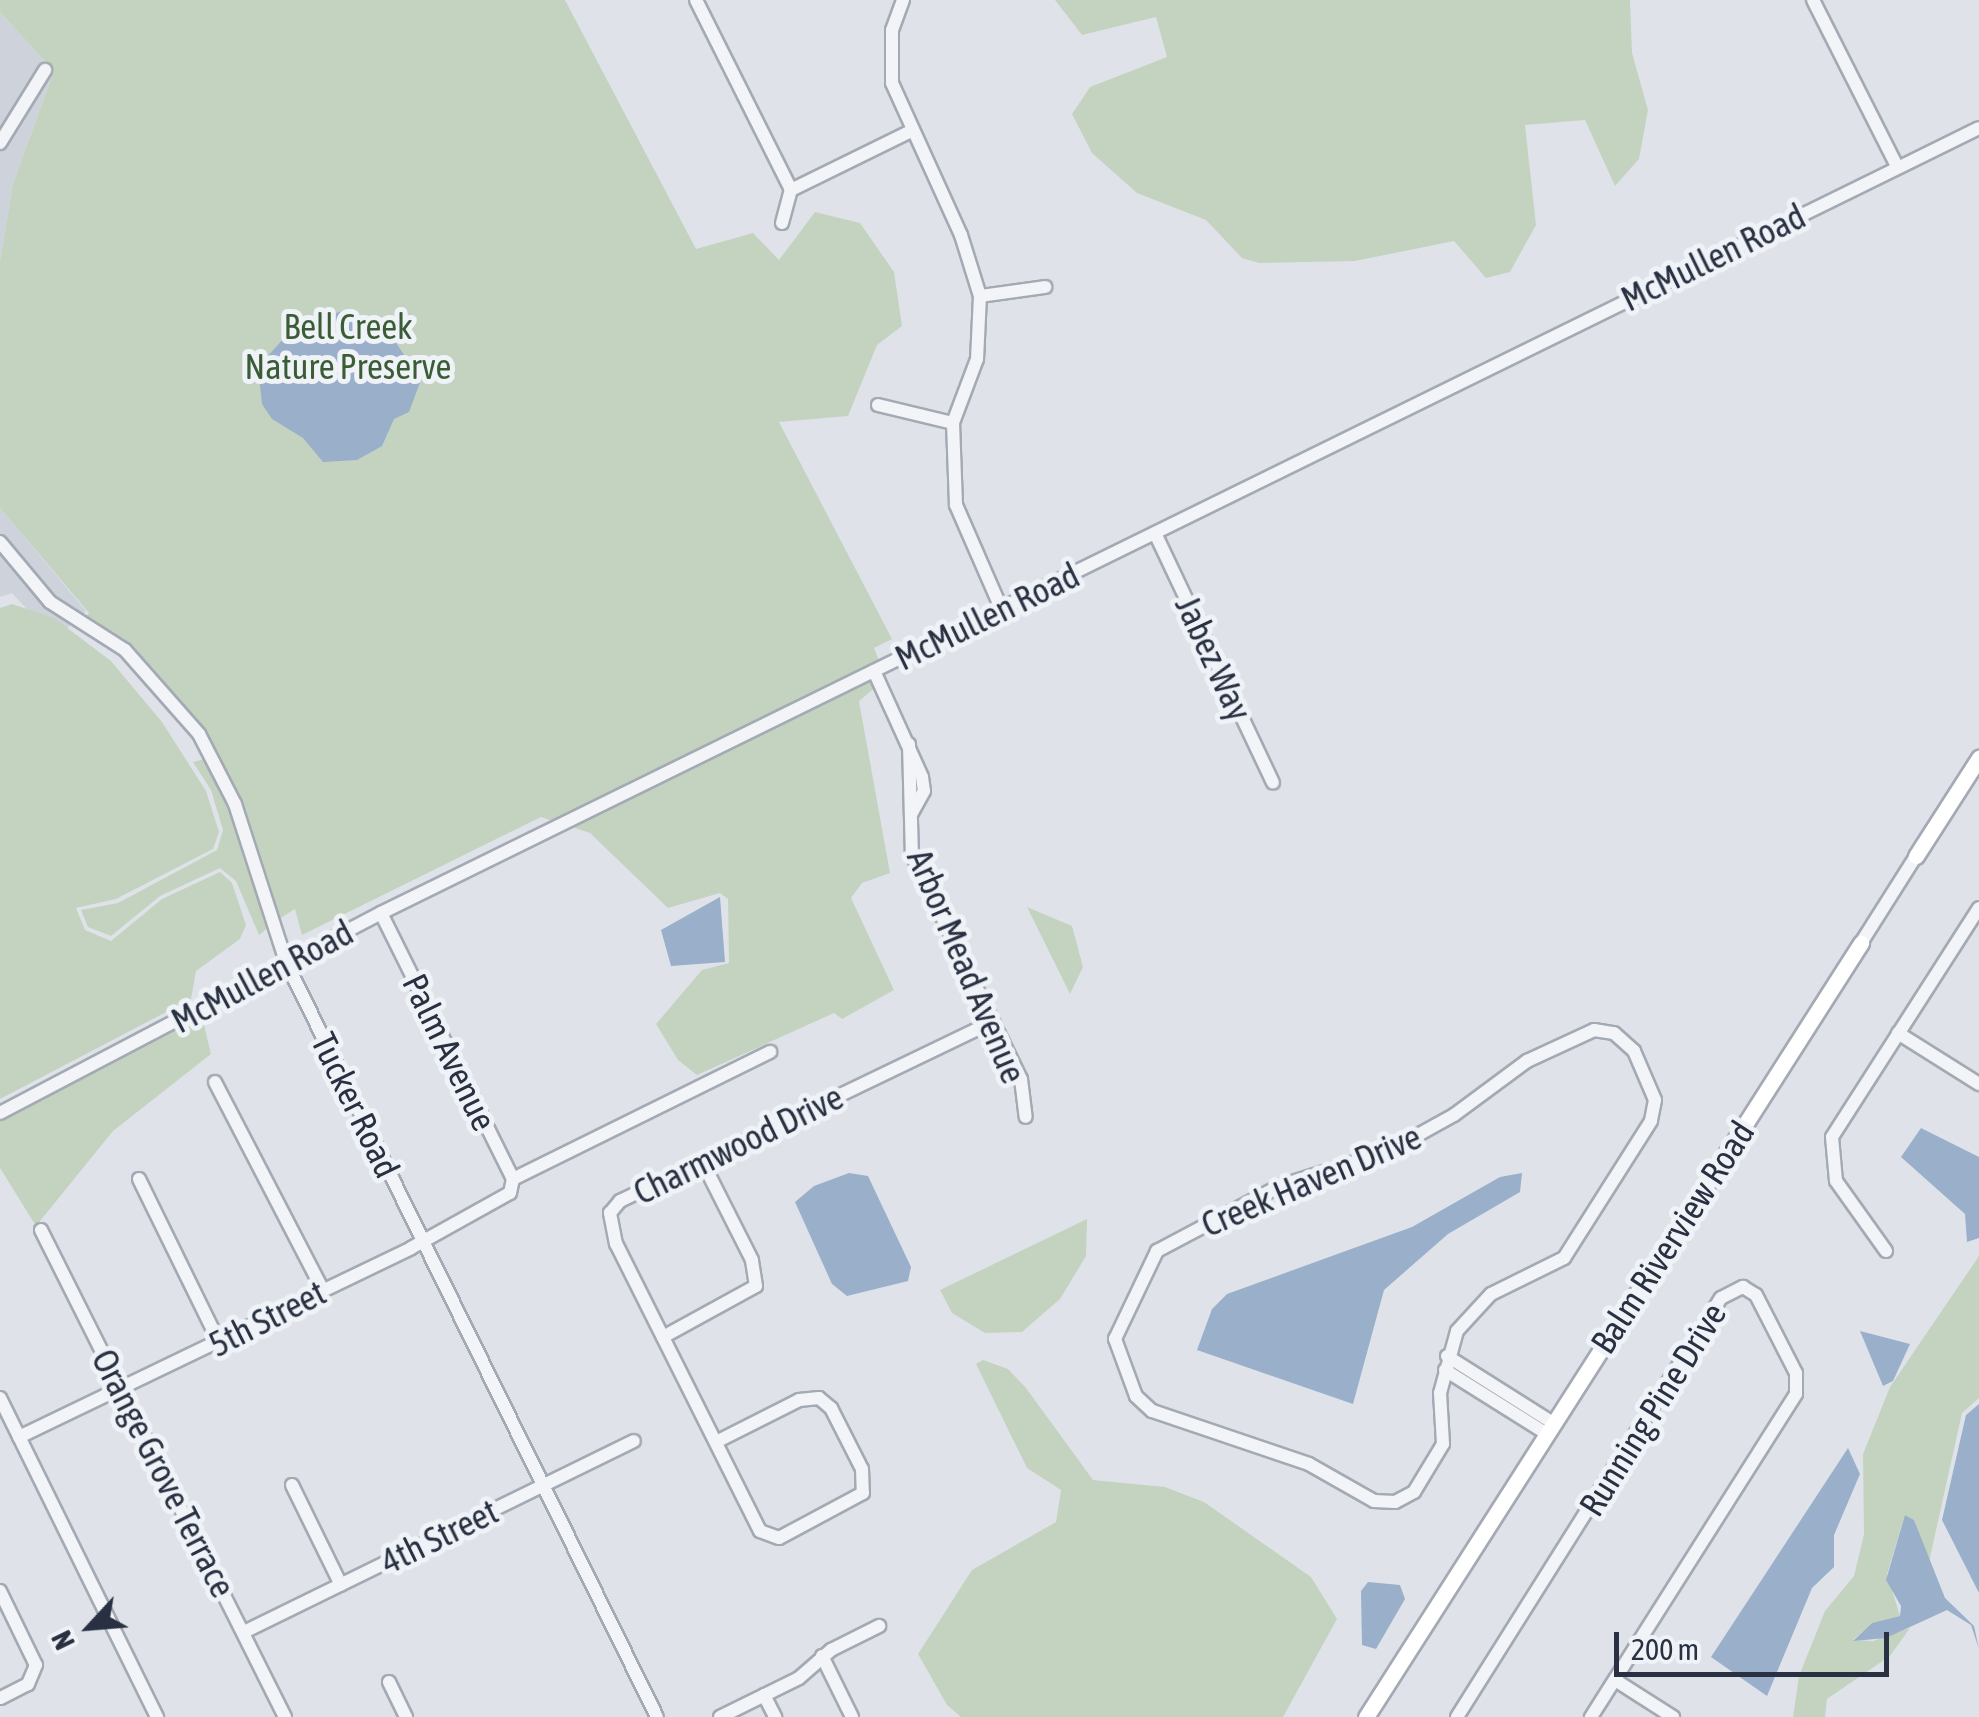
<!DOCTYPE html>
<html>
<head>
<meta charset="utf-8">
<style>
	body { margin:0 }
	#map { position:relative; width:1979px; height:1717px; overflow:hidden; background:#dfe3e9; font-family:"Asap Condensed",sans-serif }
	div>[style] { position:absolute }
	.built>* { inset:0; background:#cdd2db }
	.green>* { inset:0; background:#c4d3c0 }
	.water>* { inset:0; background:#99afca }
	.roads { filter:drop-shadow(2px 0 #a4aab3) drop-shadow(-2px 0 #a4aab3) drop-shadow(0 2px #a4aab3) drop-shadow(0 -2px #a4aab3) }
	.minor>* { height:12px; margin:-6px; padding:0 6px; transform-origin:6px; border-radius:6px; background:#f2f4f7 }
	.major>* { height:15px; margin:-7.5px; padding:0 7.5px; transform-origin:7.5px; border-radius:7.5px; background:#fff }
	span { translate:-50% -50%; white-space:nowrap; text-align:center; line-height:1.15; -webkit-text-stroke:10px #eff2f7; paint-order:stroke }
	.street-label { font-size:35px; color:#283041 }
	.park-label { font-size:35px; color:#3a5d35 }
	.north { position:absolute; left:40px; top:1577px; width:100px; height:100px; -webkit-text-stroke:8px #eff2f7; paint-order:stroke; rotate:244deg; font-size:28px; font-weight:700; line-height:40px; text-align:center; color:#283041 }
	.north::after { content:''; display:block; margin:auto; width:35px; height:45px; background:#283041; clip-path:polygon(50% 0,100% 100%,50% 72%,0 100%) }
	.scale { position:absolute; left:1614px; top:1632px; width:275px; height:45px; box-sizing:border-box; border:5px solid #283041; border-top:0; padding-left:12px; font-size:30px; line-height:35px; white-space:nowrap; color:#283041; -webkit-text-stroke:8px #eff2f7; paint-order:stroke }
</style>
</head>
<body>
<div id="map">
	<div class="built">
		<div style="clip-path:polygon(0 12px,54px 71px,13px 184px,0 262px)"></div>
		<div style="clip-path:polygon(0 508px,86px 611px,55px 640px,12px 593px,0 597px)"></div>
	</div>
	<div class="green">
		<div style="clip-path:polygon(0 0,565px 0,696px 249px,753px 233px,779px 260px,815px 212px,860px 223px,894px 272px,902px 326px,877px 345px,848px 416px,779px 422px,892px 639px,874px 648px,880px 663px,556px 822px,541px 817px,302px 935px,295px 909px,279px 919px,240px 802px,203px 731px,130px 647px,83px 620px,89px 613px,0 508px,0 262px,13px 184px,54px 71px,0 12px)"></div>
		<div style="clip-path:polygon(1055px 0,1630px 0,1632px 53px,1648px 110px,1639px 159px,1615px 186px,1585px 120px,1525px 125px,1536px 225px,1510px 272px,1486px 278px,1454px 241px,1355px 261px,1259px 263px,1242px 258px,1206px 220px,1137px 193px,1092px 153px,1072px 114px,1090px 87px,1167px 57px,1156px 17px,1082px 35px)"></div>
		<div style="clip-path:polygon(12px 604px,54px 618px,111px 661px,162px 722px,206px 791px,219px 832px,213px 849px,116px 899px,76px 908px,85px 930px,111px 941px,162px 899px,220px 872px,232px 883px,246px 925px,240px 939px,196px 971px,191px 999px,0 1099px,0 608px)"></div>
		<div style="clip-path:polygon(871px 678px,876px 687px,859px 701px,890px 873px,862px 883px,851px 898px,894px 990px,842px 1019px,834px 1013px,697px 1075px,678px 1060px,656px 1024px,702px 970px,729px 963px,728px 899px,720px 893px,668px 908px,590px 833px,569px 826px)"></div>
		<div style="clip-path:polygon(205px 759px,230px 806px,270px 926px,259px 935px,236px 881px,220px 868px,160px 896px,111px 936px,88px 927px,81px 910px,118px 903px,217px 850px,223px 830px,211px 790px,193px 762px)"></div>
		<div style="clip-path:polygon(1027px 907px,1072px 926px,1083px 967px,1070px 994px)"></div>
		<div style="clip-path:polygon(201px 1012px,211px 1054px,113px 1131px,36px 1226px,0 1168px,0 1119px)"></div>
		<div style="clip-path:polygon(1087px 1219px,1086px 1256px,1060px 1299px,1022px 1332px,985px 1333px,952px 1313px,940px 1290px)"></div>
		<div style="clip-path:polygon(1979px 1256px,1979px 1398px,1962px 1413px,1929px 1562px,1914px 1520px,1905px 1515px,1887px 1574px,1900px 1616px,1872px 1623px,1853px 1640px,1873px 1641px,1910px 1628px,1890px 1656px,1827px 1699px,1825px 1717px,1793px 1717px,1799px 1676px,1825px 1611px,1854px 1576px,1864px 1534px,1863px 1454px,1890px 1387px)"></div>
		<div style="clip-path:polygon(983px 1360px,1008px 1369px,1026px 1388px,1093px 1480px,1165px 1487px,1204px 1502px,1311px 1577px,1337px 1619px,1283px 1717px,961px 1717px,947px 1705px,918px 1654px,972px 1570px,1056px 1522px,1061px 1490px,1027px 1468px,976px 1364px)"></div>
	</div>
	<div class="water">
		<div style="clip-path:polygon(342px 311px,384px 325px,421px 380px,409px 412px,394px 419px,382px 446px,357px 460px,323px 462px,303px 438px,272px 419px,262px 404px,258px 367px,293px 328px)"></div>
		<div style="clip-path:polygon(720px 897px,725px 962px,671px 966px,661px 930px)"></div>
		<div style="clip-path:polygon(1921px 1128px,1979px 1157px,1979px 1238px,1967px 1242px,1965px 1214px,1901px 1157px)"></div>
		<div style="clip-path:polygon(849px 1173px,868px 1176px,911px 1267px,908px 1281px,847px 1296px,832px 1284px,795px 1202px,814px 1186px)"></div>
		<div style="clip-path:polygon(1522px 1173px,1520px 1192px,1448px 1234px,1384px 1290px,1353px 1404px,1197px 1350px,1212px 1309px,1227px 1294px,1412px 1227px,1500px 1177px)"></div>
		<div style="clip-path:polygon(1860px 1331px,1910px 1344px,1893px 1381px,1883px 1386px)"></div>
		<div style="clip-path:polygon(1979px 1404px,1979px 1593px,1942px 1520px,1966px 1415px)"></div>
		<div style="clip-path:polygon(1848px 1448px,1860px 1474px,1834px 1535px,1834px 1567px,1812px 1588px,1767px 1696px,1711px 1657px)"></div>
		<div style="clip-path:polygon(1905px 1515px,1914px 1520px,1945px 1598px,1974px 1626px,1979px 1649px,1971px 1625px,1947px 1610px,1886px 1638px,1853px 1641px,1872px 1623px,1900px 1616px,1901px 1606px,1886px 1580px)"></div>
		<div style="clip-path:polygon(1368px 1582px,1400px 1585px,1405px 1599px,1376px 1649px,1362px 1645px,1361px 1591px)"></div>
	</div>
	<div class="roads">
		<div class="minor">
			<div style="left:696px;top:0;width:212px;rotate:63.4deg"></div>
			<div style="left:903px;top:0;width:32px;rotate:110deg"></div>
			<div style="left:892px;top:30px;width:53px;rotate:90deg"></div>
			<div style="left:892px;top:83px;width:167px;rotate:65.6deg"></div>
			<div style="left:961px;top:235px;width:64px;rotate:72.7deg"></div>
			<div style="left:980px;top:296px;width:63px;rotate:92.7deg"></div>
			<div style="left:977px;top:359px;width:68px;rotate:110.6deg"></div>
			<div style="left:953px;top:423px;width:82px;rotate:87.9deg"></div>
			<div style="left:956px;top:505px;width:112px;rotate:66.4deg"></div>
			<div style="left:1813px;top:0;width:186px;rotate:63.2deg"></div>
			<div style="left:0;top:143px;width:86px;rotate:-58.3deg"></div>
			<div style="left:782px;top:223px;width:34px;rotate:-75deg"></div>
			<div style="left:791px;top:190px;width:131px;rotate:-26.2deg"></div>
			<div style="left:980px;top:296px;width:66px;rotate:-7.9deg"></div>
			<div style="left:878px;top:405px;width:77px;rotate:13.5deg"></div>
			<div style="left:1155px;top:533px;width:276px;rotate:64.7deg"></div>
			<div style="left:0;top:542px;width:78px;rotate:50.2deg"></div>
			<div style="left:50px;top:602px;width:89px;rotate:32.6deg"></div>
			<div style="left:125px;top:650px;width:112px;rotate:48.6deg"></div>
			<div style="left:199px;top:734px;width:79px;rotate:62.8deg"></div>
			<div style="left:235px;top:804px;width:166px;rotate:72.1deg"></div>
			<div style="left:286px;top:962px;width:841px;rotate:63.83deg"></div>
			<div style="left:874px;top:671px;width:116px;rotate:65.6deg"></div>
			<div style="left:922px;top:777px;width:14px;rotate:82deg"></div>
			<div style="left:924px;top:791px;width:26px;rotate:119deg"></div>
			<div style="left:909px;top:744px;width:111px;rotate:88.5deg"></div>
			<div style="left:912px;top:855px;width:249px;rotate:64.1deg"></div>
			<div style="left:1021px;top:1079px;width:38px;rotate:83deg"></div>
			<div style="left:1861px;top:943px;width:103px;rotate:-57.7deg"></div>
			<div style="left:1594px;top:1030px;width:20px;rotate:9deg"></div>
			<div style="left:1614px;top:1033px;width:27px;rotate:42deg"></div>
			<div style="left:1634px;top:1051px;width:53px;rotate:66.8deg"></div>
			<div style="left:1655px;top:1100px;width:21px;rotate:101deg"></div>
			<div style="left:1651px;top:1121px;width:162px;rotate:122.4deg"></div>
			<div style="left:1564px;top:1258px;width:81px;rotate:153.7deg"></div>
			<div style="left:1491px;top:1294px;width:50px;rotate:132.6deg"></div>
			<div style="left:1457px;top:1331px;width:64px;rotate:105.3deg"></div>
			<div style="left:1440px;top:1393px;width:51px;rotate:86.6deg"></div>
			<div style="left:1443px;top:1444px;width:56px;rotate:121.1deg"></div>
			<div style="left:1414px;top:1492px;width:21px;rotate:152deg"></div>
			<div style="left:1395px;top:1502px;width:21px;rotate:-177deg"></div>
			<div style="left:1374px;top:1501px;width:75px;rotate:-150.4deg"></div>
			<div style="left:1309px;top:1464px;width:166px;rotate:-161.3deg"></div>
			<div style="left:1152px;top:1411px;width:22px;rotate:-137deg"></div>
			<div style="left:1136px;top:1396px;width:61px;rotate:-110.2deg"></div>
			<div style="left:1115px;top:1339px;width:98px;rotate:-64.5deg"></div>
			<div style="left:1157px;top:1251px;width:139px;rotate:-27.9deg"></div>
			<div style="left:1280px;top:1186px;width:114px;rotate:-17.8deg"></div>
			<div style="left:1389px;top:1151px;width:74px;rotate:-29deg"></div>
			<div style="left:1454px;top:1115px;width:91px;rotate:-36.5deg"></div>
			<div style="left:1527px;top:1061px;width:74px;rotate:-24.8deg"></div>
			<div style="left:1898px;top:1033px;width:96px;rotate:32.2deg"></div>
			<div style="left:215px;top:1082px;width:232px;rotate:62.6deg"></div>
			<div style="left:0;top:1113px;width:430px;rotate:-27.7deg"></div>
			<div style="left:381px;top:913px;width:1780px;rotate:-26.16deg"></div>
			<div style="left:139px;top:1179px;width:182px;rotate:63.9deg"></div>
			<div style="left:513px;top:1179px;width:287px;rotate:-26.3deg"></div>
			<div style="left:41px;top:1230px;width:545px;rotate:63.39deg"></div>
			<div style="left:1886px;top:1251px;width:86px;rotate:-125.5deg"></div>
			<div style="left:1836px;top:1181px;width:44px;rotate:-95.2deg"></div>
			<div style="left:1832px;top:1137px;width:272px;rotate:-57.3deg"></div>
			<div style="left:663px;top:1337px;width:106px;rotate:-28.7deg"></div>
			<div style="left:756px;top:1286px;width:26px;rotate:-99deg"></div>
			<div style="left:752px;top:1260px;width:111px;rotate:-116.8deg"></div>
			<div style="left:1447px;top:1356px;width:125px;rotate:32.3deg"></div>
			<div style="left:1445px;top:1370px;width:120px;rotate:32.1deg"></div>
			<div style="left:0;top:1398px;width:356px;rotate:63.8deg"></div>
			<div style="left:19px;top:1437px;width:435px;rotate:-25.7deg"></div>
			<div style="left:411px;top:1248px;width:113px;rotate:-29.1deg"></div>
			<div style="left:510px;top:1193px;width:14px;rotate:-78deg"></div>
			<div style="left:513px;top:1179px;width:297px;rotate:-116.4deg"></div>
			<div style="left:716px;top:1442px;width:93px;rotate:-26.8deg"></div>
			<div style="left:799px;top:1400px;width:20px;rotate:-6deg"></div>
			<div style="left:819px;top:1398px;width:16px;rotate:40deg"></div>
			<div style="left:831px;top:1408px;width:68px;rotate:63.1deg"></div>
			<div style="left:862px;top:1469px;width:24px;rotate:88deg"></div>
			<div style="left:863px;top:1493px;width:95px;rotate:151.8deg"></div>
			<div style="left:779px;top:1538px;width:20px;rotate:-160deg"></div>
			<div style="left:760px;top:1531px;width:321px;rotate:-116.6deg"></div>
			<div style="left:616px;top:1244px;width:32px;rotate:-101deg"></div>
			<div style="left:610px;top:1213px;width:16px;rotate:-50deg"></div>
			<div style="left:620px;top:1201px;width:413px;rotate:-25.7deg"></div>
			<div style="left:292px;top:1485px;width:111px;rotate:63.9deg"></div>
			<div style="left:0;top:1591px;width:82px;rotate:64.1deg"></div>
			<div style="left:36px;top:1665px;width:21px;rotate:113deg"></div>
			<div style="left:28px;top:1684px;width:31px;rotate:153deg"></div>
			<div style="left:244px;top:1632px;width:434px;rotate:-26.1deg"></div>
			<div style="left:822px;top:1656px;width:68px;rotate:63.8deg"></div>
			<div style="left:1615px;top:1680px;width:69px;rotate:32.5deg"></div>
			<div style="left:389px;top:1682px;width:39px;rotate:64deg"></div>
			<div style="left:764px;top:1695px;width:25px;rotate:63deg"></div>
			<div style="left:720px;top:1717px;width:88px;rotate:-26.3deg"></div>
			<div style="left:799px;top:1678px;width:43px;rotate:-41.2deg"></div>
			<div style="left:831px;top:1650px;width:54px;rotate:-26.6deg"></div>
			<div style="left:1457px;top:1717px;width:495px;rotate:-57.8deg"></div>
			<div style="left:1721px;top:1298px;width:25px;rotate:-27deg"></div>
			<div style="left:1743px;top:1287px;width:15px;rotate:32deg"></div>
			<div style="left:1756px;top:1295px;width:88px;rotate:62.9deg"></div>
			<div style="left:1796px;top:1373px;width:21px;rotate:90deg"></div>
			<div style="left:1796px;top:1394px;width:383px;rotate:122.4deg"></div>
		</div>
		<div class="major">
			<div style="left:1916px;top:856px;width:117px;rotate:-57.3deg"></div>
			<div style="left:1366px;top:1717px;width:919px;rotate:-57.4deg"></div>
		</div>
	</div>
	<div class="street-label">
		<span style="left:1713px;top:257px;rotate:-26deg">McMullen Road</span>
		<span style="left:987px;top:616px;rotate:-26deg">McMullen Road</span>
		<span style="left:1214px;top:658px;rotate:65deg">Jabez Way</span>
		<span style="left:967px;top:966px;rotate:67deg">Arbor Mead Avenue</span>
		<span style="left:262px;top:976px;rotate:-28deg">McMullen Road</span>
		<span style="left:450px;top:1052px;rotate:64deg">Palm Avenue</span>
		<span style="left:356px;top:1105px;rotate:64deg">Tucker Road</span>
		<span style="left:738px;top:1144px;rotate:-26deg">Charmwood Drive</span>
		<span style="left:1311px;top:1180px;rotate:-23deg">Creek Haven Drive</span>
		<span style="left:1672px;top:1237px;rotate:-57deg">Balm Riverview Road</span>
		<span style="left:267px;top:1318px;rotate:-27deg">5th Street</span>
		<span style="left:1652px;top:1409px;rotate:-58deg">Running Pine Drive</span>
		<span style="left:164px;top:1473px;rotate:63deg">Orange Grove Terrace</span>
		<span style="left:439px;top:1536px;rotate:-26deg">4th Street</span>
	</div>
	<div class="park-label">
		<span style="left:348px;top:346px">Bell Creek<br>Nature Preserve</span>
	</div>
	<div class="north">N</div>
	<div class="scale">200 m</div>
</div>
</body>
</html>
